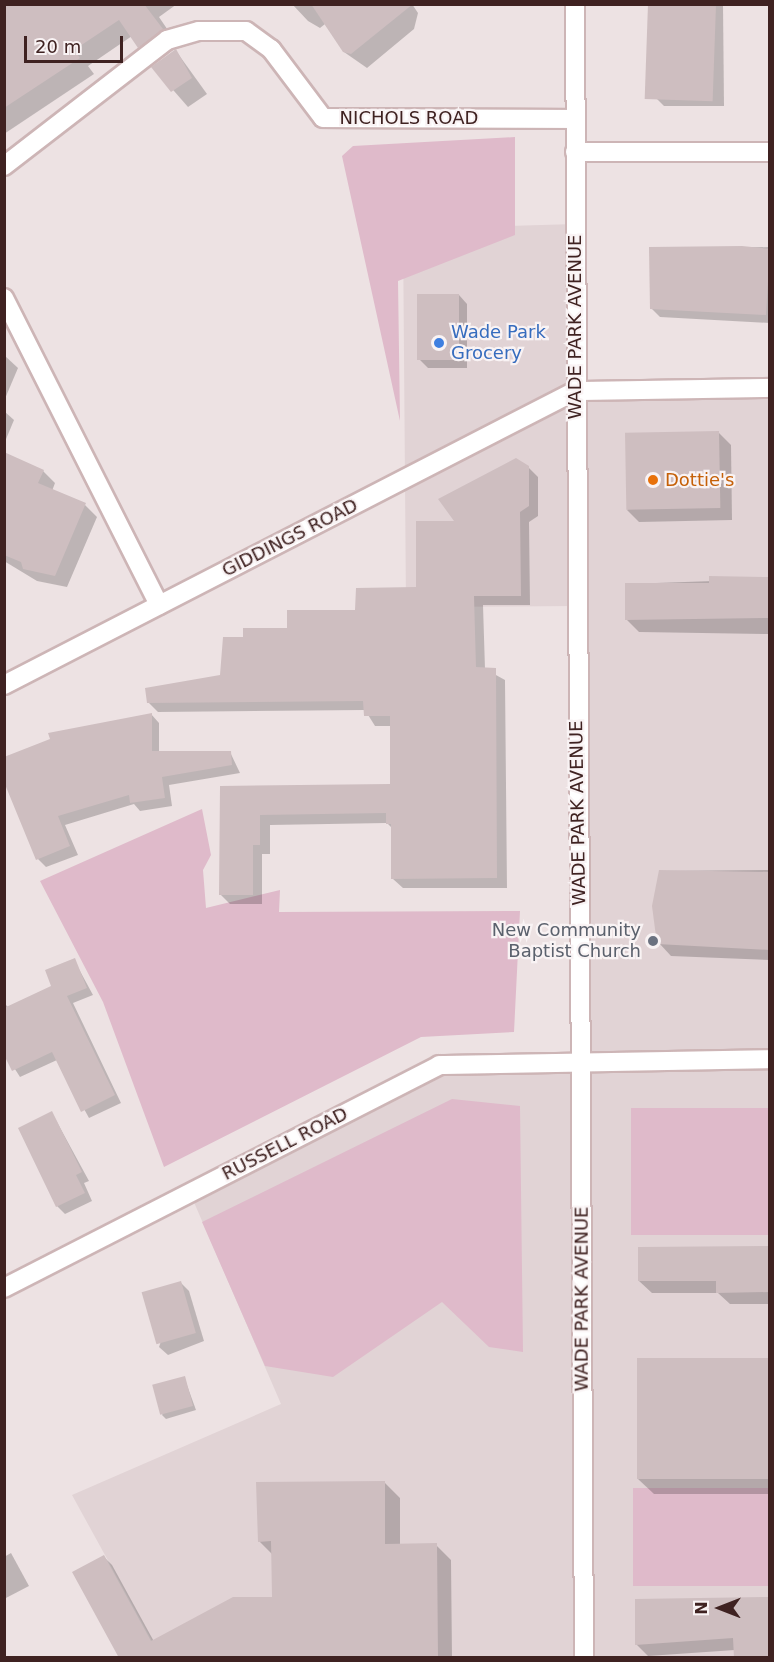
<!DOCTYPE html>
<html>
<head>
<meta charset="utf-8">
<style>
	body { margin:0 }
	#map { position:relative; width:774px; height:1662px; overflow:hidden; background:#ede2e3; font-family:"DejaVu Sans",sans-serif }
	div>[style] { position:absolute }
	.built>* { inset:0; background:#e1d3d5 }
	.green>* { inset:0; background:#dfbaca; transform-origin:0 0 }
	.shadow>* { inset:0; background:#0003 }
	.building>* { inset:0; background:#cebec0; transform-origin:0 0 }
	.roads { filter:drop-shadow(2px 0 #cdb5b6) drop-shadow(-2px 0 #cdb5b6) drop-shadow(0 2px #cdb5b6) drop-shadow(0 -2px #cdb5b6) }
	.street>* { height:18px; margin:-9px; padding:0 9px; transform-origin:9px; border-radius:9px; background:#fff }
	.secondary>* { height:18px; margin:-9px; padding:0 9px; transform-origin:9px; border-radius:9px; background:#fff }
	.dots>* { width:16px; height:16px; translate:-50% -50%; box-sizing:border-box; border:3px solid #f9f3f4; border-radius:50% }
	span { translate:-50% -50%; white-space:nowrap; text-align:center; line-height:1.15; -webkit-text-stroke:4.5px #f9f3f4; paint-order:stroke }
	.street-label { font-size:18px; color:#3f2221 }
	.shop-label { font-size:18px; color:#366cbe }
	.left { translate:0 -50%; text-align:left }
	.food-label { font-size:18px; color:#c56008 }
	.worship-label { font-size:18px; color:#5b616d }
	.right { translate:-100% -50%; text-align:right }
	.frame { position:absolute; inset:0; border:6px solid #3f2221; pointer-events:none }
	.north { position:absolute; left:690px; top:1578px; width:60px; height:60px; -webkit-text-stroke:4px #f9f3f4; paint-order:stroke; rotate:270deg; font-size:16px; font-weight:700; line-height:24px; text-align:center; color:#3f2221 }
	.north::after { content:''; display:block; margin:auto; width:21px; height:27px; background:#3f2221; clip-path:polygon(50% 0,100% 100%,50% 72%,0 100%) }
	.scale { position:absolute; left:24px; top:36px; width:99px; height:27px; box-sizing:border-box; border:3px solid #3f2221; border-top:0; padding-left:8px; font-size:18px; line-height:21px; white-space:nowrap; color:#3f2221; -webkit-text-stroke:4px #f9f3f4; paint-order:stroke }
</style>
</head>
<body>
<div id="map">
	<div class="built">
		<div style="clip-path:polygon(575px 224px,575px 391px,769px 388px,769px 1657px,161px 1657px,72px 1495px,281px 1404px,190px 1193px,439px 1065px,580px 1062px,576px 606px,406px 607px,403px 229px)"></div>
	</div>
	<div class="green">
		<div style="clip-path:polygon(515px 137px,515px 235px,398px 281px,400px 421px,342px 156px,353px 146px)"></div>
		<div style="clip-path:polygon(202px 809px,211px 855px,203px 870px,206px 908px,280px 890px,279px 912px,520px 911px,514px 1032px,421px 1037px,164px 1167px,103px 1002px,40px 881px)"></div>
		<div style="clip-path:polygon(452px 1099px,520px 1106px,523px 1352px,489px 1347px,442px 1302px,333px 1377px,265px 1366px,202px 1222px)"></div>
		<div style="left:769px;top:1108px;width:127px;height:138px;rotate:90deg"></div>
		<div style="left:769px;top:1488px;width:98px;height:136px;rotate:90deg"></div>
	</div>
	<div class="shadow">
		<div style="clip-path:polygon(4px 4px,177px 4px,159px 17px,178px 45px,154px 62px,132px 36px,88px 66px,94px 74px,4px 134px)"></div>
		<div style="clip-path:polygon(292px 4px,412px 4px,418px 13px,414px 29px,367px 68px,344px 52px,325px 24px,320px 28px,308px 21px)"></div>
		<div style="clip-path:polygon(651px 4px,723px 4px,724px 106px,664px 106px,656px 98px)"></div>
		<div style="clip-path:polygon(176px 51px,207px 94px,188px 107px,153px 67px)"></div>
		<div style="clip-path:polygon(770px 247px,770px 323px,660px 317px,652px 309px,651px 249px)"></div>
		<div style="clip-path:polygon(459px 295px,467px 304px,467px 368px,428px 368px,419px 359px)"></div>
		<div style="clip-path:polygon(4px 355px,18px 368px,4px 401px)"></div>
		<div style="clip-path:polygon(4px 411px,14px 420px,4px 444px)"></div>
		<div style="clip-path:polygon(718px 432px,731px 445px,732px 520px,639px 522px,627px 510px)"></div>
		<div style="clip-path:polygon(4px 465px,43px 471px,55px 483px,52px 491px,85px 505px,97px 517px,67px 587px,37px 581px,4px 561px)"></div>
		<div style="clip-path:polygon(528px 467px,538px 477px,538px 516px,529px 522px,530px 605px,483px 605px,485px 669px,505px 680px,507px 888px,403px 888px,393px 879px,393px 829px,387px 823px,270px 825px,270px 854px,262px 854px,262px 904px,230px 904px,220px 894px,221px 787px,391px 786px,391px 726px,375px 726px,365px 710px,158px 712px,148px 702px,222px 676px,244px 639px,356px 611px,418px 589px,457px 523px)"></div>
		<div style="clip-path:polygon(770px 579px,770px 634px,639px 632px,627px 620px,627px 584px)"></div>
		<div style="clip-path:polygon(151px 714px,159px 723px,159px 752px,230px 752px,240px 773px,169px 785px,172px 806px,140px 811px,134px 804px,65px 825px,78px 855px,46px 867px,38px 859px,4px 770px)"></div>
		<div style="clip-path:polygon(770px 870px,770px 960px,671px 956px,659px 943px,661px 871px)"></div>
		<div style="clip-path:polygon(74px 960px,93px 995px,73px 1003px,121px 1103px,89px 1118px,57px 1060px,20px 1077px,4px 1052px,4px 1003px,9px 1008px,53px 987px)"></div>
		<div style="clip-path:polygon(52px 1113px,89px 1181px,84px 1183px,92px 1201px,65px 1214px,57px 1206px)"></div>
		<div style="clip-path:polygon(770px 1248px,770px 1304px,730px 1304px,718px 1293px,652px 1293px,639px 1281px)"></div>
		<div style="clip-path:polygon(181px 1283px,189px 1291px,204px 1341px,168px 1355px,159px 1347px)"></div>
		<div style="clip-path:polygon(770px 1360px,770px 1494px,654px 1494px,638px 1479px)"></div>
		<div style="clip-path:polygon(184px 1377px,196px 1410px,166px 1419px,162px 1415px)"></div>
		<div style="clip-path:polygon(385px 1483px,400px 1498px,400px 1545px,436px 1545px,451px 1560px,452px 1658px,176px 1658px,273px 1598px,273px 1555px,259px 1541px)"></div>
		<div style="clip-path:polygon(11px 1553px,29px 1586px,4px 1599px,4px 1557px)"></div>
		<div style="clip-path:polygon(104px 1557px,112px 1565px,163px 1658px,121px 1658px)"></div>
		<div style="clip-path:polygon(770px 1599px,735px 1650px,648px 1656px,636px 1644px)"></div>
	</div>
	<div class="building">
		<div style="clip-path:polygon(4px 4px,144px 4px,163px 29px,138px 48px,119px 20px,74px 50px,80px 58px,4px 108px)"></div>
		<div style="clip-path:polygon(311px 4px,413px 4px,351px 54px,343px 52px)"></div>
		<div style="left:648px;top:4px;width:68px;height:95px;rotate:2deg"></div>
		<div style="clip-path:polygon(176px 49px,192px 78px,171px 92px,151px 67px)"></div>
		<div style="clip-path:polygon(742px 246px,770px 249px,766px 315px,650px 309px,649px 247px)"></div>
		<div style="left:417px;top:294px;width:42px;height:66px"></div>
		<div style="left:719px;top:431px;width:77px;height:94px;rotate:89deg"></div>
		<div style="clip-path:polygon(4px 452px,44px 470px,38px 483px,86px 503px,55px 576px,23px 569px,21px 562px,4px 555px)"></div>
		<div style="clip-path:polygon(516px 458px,529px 466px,529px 506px,520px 512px,521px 596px,474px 596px,476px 667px,496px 668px,497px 878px,391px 879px,391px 824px,386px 824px,386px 813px,260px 815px,260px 845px,253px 845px,253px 895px,219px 895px,220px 786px,390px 784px,390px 716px,364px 716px,363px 701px,147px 703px,145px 688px,220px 675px,223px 637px,243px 637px,243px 628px,287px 628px,287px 610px,355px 610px,356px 588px,416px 587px,416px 521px,454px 521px,438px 499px)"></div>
		<div style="clip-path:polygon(709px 576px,768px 577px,768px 618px,625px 620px,625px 583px,709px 583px)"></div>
		<div style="clip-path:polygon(152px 713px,152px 751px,231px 751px,232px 765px,162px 777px,165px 798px,130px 803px,129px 795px,58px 816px,70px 846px,36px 860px,4px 782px,4px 757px,50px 739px,48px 733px)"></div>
		<div style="clip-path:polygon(659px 870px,770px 872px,770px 950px,657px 944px,652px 906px)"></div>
		<div style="clip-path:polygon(75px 958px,87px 988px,67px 996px,115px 1095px,81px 1112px,52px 1052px,12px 1071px,4px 1055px,4px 1008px,51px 986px,45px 970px)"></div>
		<div style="clip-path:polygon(52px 1111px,82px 1172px,76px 1175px,85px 1193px,56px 1207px,18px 1128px)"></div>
		<div style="clip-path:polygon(770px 1246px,770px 1292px,716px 1293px,716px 1281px,638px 1281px,638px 1247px)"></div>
		<div style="left:181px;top:1281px;width:54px;height:41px;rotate:74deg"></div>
		<div style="left:637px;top:1358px;width:133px;height:121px"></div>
		<div style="left:185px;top:1376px;width:31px;height:34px;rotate:75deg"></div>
		<div style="clip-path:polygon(385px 1481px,385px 1544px,437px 1543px,438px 1658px,119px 1658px,72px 1572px,104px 1555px,151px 1641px,233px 1597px,272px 1597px,271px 1541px,258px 1542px,256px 1482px)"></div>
		<div style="clip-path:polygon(770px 1597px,770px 1658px,734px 1658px,733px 1638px,635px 1645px,635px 1599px)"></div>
	</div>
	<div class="roads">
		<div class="street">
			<div style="left:575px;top:152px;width:195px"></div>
			<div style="left:4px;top:166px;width:206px;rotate:-37.7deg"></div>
			<div style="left:167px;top:40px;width:33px;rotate:-16deg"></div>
			<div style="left:199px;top:31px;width:47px"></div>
			<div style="left:246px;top:31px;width:31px;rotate:36deg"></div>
			<div style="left:271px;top:49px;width:86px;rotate:53deg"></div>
			<div style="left:323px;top:118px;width:252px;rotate:0.2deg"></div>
			<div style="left:4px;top:298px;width:344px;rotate:63.2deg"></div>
			<div style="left:4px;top:685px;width:642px;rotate:-27.24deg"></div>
			<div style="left:4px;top:1288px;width:489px;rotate:-27.1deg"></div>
			<div style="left:439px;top:1065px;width:331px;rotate:-1deg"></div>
		</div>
		<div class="secondary">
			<div style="left:575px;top:4px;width:1654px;rotate:89.69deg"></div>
			<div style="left:575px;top:391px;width:195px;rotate:-0.9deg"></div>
		</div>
	</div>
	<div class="dots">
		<div style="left:439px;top:343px;background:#3f7fe0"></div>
		<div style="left:653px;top:480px;background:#e8710a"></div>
		<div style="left:653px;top:941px;background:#6b7280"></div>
	</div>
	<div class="street-label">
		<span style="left:409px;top:118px">NICHOLS ROAD</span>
		<span style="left:575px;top:327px;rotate:-90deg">WADE PARK AVENUE</span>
		<span style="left:290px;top:538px;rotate:-27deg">GIDDINGS ROAD</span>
		<span style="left:578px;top:813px;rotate:-91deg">WADE PARK AVENUE</span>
		<span style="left:285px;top:1144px;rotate:-27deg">RUSSELL ROAD</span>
		<span style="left:582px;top:1299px;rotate:-90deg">WADE PARK AVENUE</span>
	</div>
	<div class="shop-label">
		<span class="left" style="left:451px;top:343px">Wade Park<br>Grocery</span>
	</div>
	<div class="food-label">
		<span class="left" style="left:665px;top:480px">Dottie's</span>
	</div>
	<div class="worship-label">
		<span class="right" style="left:641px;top:941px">New Community<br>Baptist Church</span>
	</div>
	<div class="frame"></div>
	<div class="north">N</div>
	<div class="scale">20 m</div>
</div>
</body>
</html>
